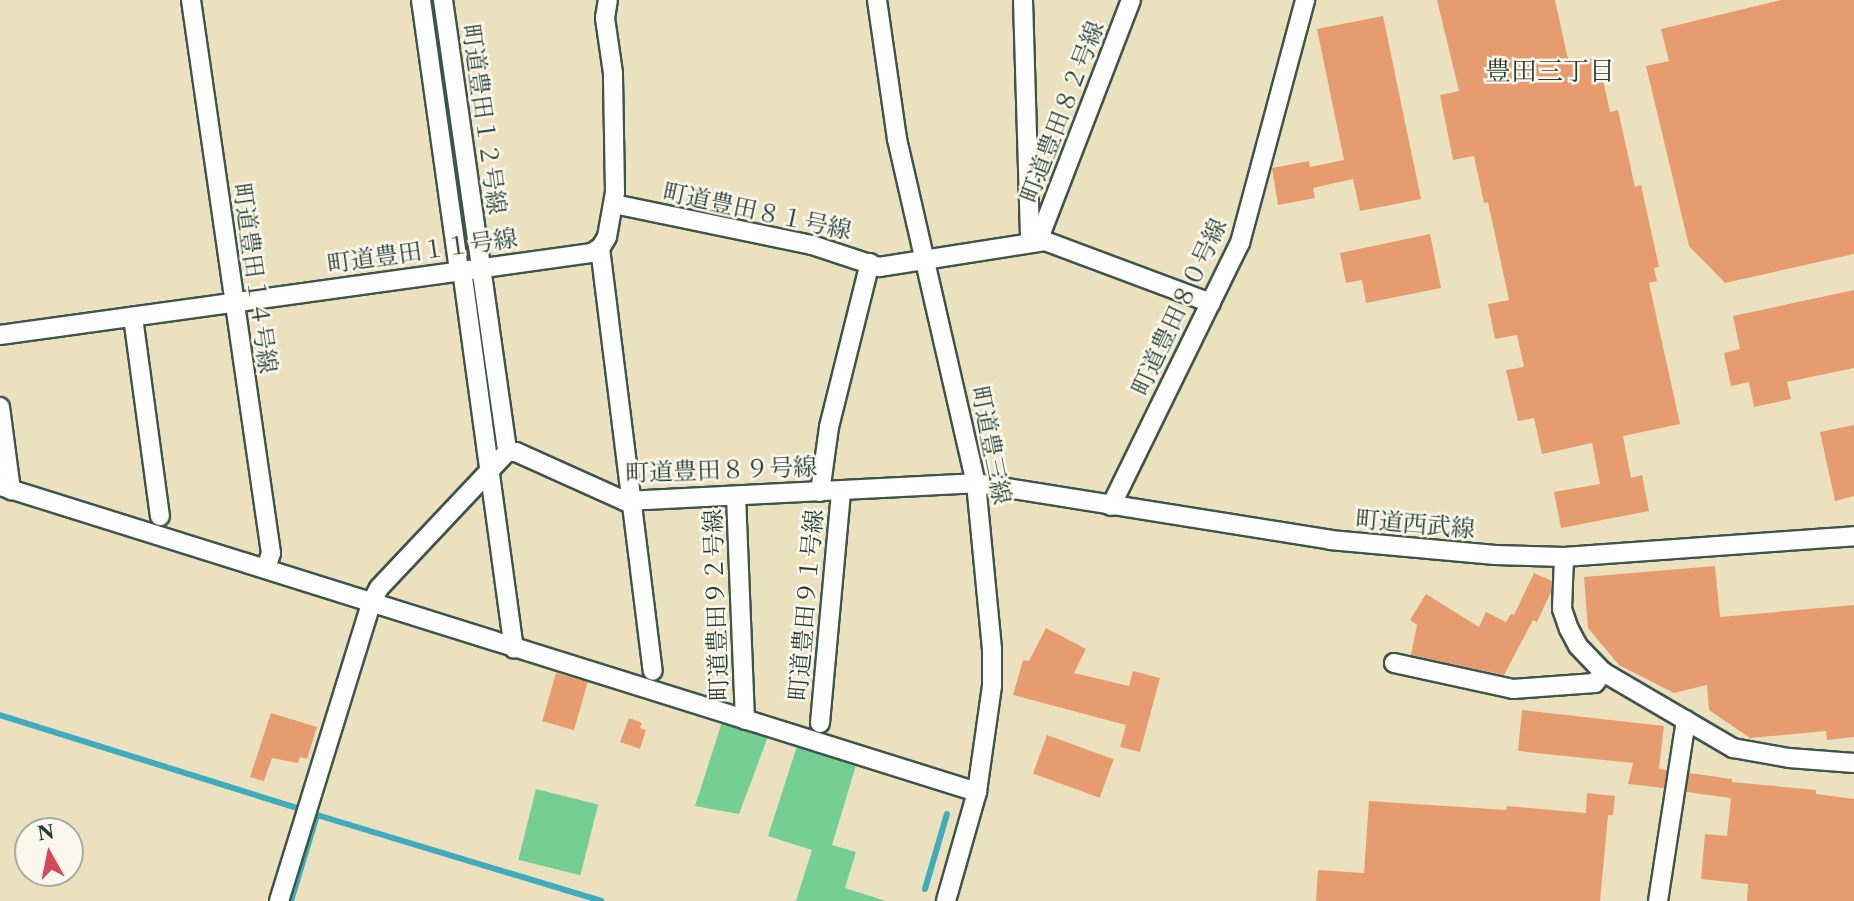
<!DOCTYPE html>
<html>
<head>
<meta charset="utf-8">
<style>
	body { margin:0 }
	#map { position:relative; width:1854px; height:901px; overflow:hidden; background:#ece1bf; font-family:"Libre Caslon Text","Noto Serif JP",serif }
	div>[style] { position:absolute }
	.green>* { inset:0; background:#75cf95; transform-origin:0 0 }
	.stream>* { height:6px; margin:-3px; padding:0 3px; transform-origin:3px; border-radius:3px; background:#3facbd }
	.building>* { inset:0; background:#e79c70; transform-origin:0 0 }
	.roads { filter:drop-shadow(2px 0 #3e5649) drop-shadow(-2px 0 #3e5649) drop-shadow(0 2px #3e5649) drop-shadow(0 -2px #3e5649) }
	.minor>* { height:18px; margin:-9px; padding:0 9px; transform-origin:9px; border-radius:9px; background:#fff }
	span { translate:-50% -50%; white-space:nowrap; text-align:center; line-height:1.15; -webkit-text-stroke:5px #fbf7ec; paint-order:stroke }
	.street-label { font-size:24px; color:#1f3d34 }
	.neighbourhood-label { font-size:26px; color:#1f3d34 }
	.north { position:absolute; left:14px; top:817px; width:70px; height:70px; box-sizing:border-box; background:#fbf7ec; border:2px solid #a3ada2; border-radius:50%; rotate:351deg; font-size:19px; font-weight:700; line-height:28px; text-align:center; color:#1f3d34 }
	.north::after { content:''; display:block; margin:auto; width:24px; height:32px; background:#d1495b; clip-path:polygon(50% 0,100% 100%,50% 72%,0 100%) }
</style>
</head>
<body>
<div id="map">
	<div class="green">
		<div style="clip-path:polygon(723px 719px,769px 734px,739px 814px,695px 806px)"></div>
		<div style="clip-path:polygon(798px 743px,857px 762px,832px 845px,856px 852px,845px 888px,886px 901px,796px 901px,812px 850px,768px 836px)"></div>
		<div style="left:536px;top:789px;width:64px;height:73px;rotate:14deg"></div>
	</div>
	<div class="stream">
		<div style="left:0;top:715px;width:310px;rotate:17.4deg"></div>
		<div style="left:925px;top:889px;width:78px;rotate:-73.7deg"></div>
		<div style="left:291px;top:901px;width:90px;rotate:-73.2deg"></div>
		<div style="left:317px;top:815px;width:297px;rotate:16.8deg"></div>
	</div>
	<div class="building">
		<div style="clip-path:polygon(1437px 0,1555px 0,1569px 64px,1598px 57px,1610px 112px,1618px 110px,1635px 187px,1641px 185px,1659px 267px,1654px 268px,1657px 281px,1649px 283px,1680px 424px,1623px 436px,1631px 478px,1642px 475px,1649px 511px,1561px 528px,1554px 492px,1600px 484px,1592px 443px,1542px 454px,1534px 418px,1518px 421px,1506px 370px,1524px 367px,1517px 335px,1495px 339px,1488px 304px,1509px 300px,1488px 202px,1484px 203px,1474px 156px,1453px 160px,1440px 95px,1459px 91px)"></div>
		<div style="clip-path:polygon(1781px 0,1854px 0,1854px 254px,1725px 283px,1689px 246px,1646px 66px,1669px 61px,1661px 29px)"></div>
		<div style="clip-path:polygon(1383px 16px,1421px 199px,1360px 211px,1353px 179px,1313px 188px,1315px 198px,1278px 205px,1272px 168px,1309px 161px,1310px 167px,1344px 160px,1317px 29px)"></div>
		<div style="clip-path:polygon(1430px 234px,1441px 288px,1366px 303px,1362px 280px,1346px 283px,1340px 253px)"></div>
		<div style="clip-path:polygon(1854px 290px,1854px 368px,1787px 382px,1791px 399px,1754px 407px,1749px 382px,1731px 386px,1724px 353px,1740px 349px,1733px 316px)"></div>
		<div style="clip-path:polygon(1854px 425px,1854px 496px,1835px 501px,1820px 432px)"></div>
		<div style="clip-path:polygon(1715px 566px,1720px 617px,1854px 605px,1854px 737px,1827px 740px,1826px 731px,1750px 738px,1709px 710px,1707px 685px,1674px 693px,1619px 665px,1588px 628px,1584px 577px)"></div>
		<div style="clip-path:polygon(1534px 573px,1552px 581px,1551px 592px,1537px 622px,1533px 620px,1504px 675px,1411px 655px,1417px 625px,1410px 620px,1426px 594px,1479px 627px,1486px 612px,1506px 622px,1511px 614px,1514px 615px)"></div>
		<div style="clip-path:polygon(1046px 628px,1086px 649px,1074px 673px,1129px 686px,1133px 671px,1160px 678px,1140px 752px,1120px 747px,1126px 725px,1013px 695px,1023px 660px,1029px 661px)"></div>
		<div style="left:556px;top:673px;width:33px;height:50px;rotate:16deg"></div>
		<div style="clip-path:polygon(1522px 710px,1664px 726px,1659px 769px,1667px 770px,1664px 788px,1628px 784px,1633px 763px,1518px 751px)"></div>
		<div style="clip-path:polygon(271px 713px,317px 727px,307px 759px,300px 757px,298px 763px,272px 758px,264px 781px,250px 777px)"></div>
		<div style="clip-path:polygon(629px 718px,642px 723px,640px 728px,646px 730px,640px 749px,620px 742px)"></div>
		<div style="left:1047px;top:735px;width:71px;height:41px;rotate:20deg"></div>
		<div style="clip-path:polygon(1689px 773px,1732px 779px,1732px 782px,1816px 790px,1816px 794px,1854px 799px,1854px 901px,1747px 901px,1748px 884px,1701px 879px,1705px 834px,1727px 836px,1731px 798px,1686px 792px)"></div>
		<div style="clip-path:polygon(1587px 793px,1615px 796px,1613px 815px,1608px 815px,1600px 901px,1316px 901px,1318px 870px,1364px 873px,1369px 801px,1506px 810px,1507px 806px,1586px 813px)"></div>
	</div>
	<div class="roads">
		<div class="minor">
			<div style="left:191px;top:0;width:559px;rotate:81.77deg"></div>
			<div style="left:271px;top:553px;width:16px;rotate:108deg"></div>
			<div style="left:421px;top:0;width:273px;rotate:82deg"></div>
			<div style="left:443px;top:0;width:457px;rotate:81.9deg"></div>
			<div style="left:877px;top:0;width:140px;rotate:81.8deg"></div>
			<div style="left:897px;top:139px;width:353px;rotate:77.1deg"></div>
			<div style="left:976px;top:483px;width:167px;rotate:84.5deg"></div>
			<div style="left:992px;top:649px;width:37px;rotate:90deg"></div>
			<div style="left:992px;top:686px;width:107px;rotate:98.1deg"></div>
			<div style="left:977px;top:792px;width:113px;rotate:105.9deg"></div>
			<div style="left:1023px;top:0;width:242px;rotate:88.3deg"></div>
			<div style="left:614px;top:204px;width:202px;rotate:11.7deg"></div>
			<div style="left:812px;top:245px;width:71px;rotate:18.2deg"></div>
			<div style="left:879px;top:267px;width:168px;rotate:-8.9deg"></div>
			<div style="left:1045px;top:241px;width:177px;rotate:20.5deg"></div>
			<div style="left:1038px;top:241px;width:258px;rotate:-68.9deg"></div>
			<div style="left:600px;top:248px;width:426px;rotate:82.9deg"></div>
			<div style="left:462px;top:270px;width:382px;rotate:82.2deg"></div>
			<div style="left:133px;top:317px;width:201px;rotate:82.3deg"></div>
			<div style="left:0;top:335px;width:598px;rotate:-7.89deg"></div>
			<div style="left:592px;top:253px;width:11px;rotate:-34deg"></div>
			<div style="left:601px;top:247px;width:12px;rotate:-59deg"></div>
			<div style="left:607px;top:237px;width:46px;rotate:-79.9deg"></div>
			<div style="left:615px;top:192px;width:119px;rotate:-91deg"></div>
			<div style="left:613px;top:73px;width:56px;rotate:-98.3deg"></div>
			<div style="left:605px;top:18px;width:18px;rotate:-81deg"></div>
			<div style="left:0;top:407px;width:84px;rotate:82.5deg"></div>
			<div style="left:0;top:486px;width:1024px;rotate:17.39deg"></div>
			<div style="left:820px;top:492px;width:66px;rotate:-82.1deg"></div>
			<div style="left:829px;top:427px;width:169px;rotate:-76deg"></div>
			<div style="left:736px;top:496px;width:224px;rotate:87.7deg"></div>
			<div style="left:1111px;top:506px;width:293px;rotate:-63.9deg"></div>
			<div style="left:1240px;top:243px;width:252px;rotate:-75deg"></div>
			<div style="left:1564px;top:557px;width:52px;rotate:92.2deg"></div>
			<div style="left:1562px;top:609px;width:21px;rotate:71deg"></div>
			<div style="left:1569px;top:629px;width:19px;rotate:62deg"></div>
			<div style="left:1578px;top:646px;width:36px;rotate:46deg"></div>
			<div style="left:1603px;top:672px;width:151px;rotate:30.3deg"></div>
			<div style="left:1733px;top:748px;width:57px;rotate:10.1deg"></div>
			<div style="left:1789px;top:758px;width:65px;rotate:4.4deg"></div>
			<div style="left:1394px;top:663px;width:122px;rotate:12.3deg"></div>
			<div style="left:1513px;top:689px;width:82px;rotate:-4.2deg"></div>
			<div style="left:1595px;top:683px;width:14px;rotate:-54deg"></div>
			<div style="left:820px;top:723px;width:233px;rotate:-84.8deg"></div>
			<div style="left:279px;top:901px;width:312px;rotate:-72.8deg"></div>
			<div style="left:371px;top:603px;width:17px;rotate:-62deg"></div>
			<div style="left:379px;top:588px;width:187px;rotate:-46.7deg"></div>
			<div style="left:507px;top:452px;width:9px"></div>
			<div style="left:516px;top:452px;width:120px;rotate:24.2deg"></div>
			<div style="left:625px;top:501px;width:351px;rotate:-2.9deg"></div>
			<div style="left:976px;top:483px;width:359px;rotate:9.1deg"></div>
			<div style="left:1330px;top:540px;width:166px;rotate:5.2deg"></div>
			<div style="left:1495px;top:555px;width:69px;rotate:1.7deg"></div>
			<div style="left:1564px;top:557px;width:291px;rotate:-4.1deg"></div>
			<div style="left:1658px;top:901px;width:183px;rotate:-81.2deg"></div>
		</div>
	</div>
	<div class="street-label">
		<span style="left:1062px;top:112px;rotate:-69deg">町道豊田８２号線</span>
		<span style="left:484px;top:119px;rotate:82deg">町道豊田１２号線</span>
		<span style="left:757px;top:211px;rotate:12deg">町道豊田８１号線</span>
		<span style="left:422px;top:251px;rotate:-8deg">町道豊田１１号線</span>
		<span style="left:255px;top:278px;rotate:82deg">町道豊田１４号線</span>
		<span style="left:1179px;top:307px;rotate:-65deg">町道豊田８０号線</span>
		<span style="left:991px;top:445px;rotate:79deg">町道豊三線</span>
		<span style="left:721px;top:470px;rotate:-2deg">町道豊田８９号線</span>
		<span style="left:1415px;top:524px;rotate:5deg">町道西武線</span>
		<span style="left:716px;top:605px;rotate:-92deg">町道豊田９２号線</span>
		<span style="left:806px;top:605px;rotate:-85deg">町道豊田９１号線</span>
	</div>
	<div class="neighbourhood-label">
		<span style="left:1550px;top:72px">豊田三丁目</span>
	</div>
	<div class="north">N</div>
</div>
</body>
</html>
